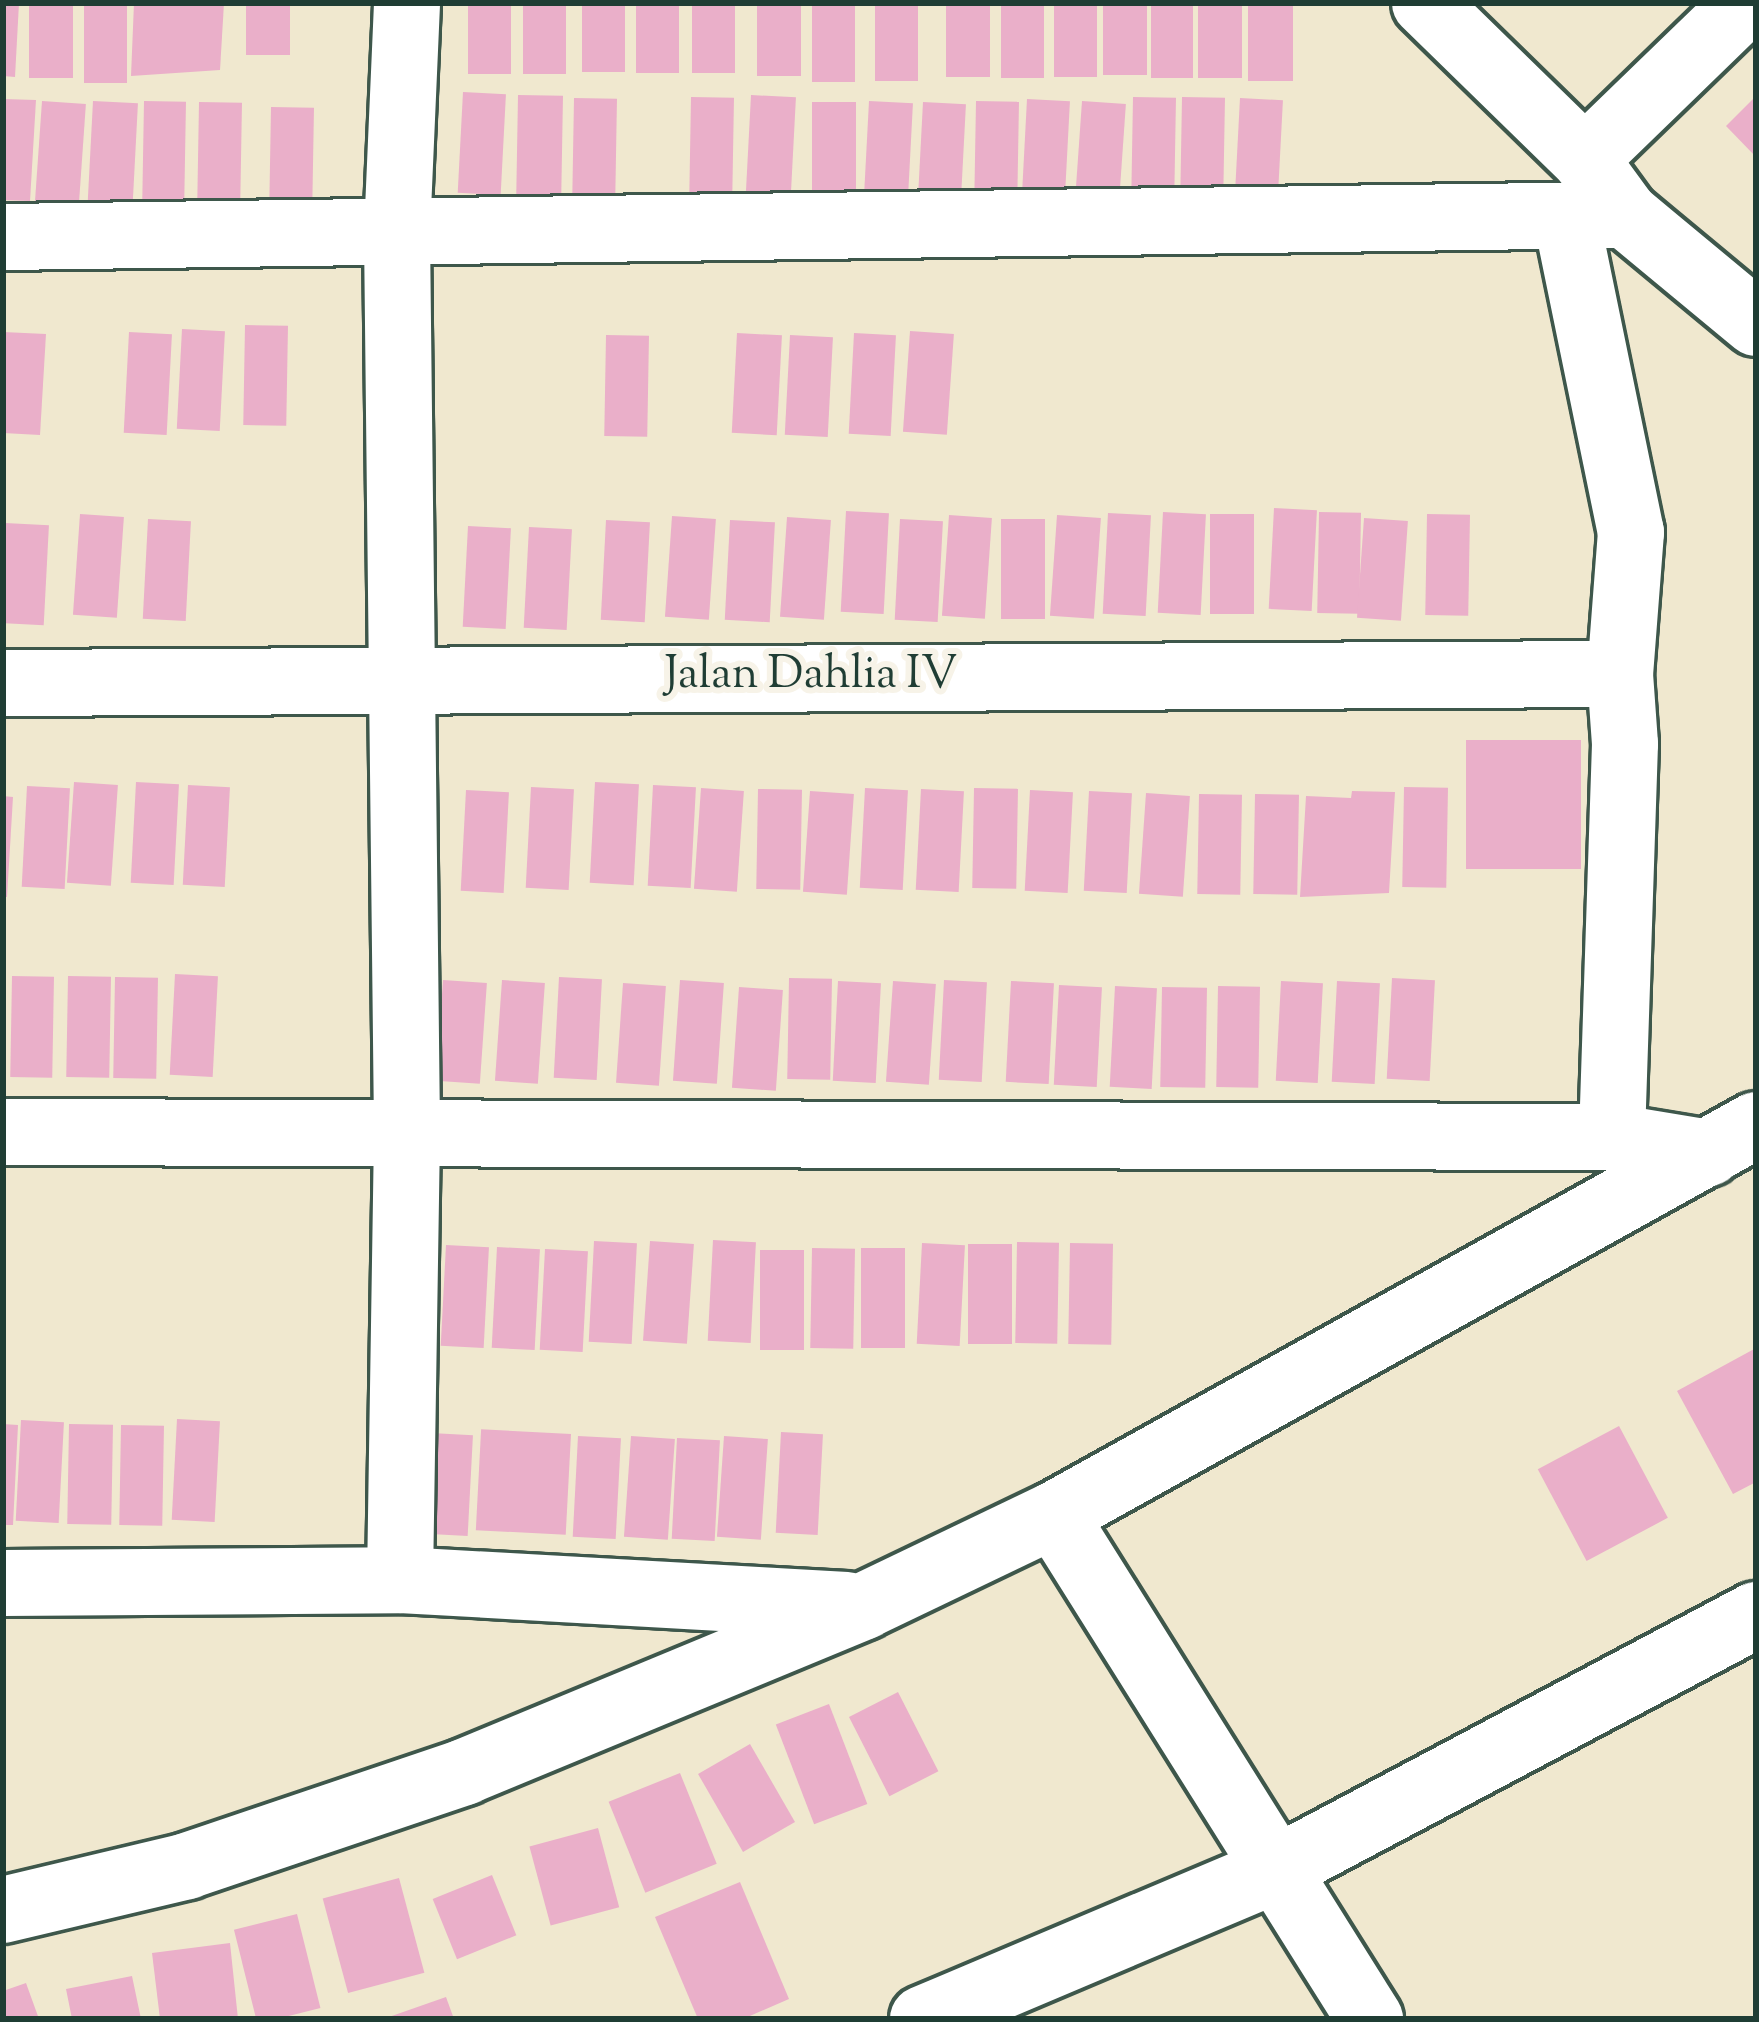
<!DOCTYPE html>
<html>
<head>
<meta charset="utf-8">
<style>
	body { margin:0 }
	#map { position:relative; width:1759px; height:2022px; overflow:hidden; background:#f0e8cf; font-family:"Sorts Mill Goudy",serif }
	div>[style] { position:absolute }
	.building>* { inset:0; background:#eaafc9; transform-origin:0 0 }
	.roads { filter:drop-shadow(3px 0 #3e574b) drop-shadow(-3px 0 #3e574b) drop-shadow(0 3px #3e574b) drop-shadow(0 -3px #3e574b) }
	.minor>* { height:66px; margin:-33px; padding:0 33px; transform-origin:33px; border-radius:33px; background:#fff }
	span { translate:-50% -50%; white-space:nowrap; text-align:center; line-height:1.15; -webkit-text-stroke:12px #f7f3e8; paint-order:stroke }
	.street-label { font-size:45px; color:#1f3d34 }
	.frame { position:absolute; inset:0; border:6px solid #1f3d34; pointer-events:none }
</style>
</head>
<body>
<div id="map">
	<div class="building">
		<div style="clip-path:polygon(3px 3px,19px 3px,15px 77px,3px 76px)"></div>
		<div style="left:29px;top:3px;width:44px;height:75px"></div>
		<div style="left:84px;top:3px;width:43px;height:80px"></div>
		<div style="clip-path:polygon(134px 3px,224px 3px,220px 70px,131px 76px)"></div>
		<div style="left:246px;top:3px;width:44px;height:52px"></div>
		<div style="left:468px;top:3px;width:43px;height:71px"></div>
		<div style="left:523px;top:3px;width:43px;height:71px"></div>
		<div style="left:582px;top:3px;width:43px;height:69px"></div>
		<div style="left:636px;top:3px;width:43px;height:70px"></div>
		<div style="left:692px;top:3px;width:43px;height:70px"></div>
		<div style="left:757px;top:3px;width:44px;height:73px"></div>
		<div style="left:812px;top:3px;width:43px;height:79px"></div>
		<div style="left:875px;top:3px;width:43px;height:78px"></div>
		<div style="left:946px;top:3px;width:44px;height:74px"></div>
		<div style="left:1001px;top:3px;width:43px;height:75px"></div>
		<div style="left:1054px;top:3px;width:43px;height:74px"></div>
		<div style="left:1103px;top:3px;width:44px;height:72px"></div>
		<div style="left:1151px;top:3px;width:42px;height:75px"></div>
		<div style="left:1198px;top:3px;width:44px;height:75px"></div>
		<div style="left:1248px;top:3px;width:45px;height:78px"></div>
		<div style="left:463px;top:92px;width:43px;height:101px;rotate:3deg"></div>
		<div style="left:518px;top:95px;width:45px;height:100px;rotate:1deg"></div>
		<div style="left:751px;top:95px;width:45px;height:100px;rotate:3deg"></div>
		<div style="clip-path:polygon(1756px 96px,1756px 157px,1726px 126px)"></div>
		<div style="left:691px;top:97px;width:43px;height:101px;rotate:1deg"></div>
		<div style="left:1133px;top:97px;width:43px;height:101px;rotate:1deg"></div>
		<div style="left:1182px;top:97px;width:43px;height:100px;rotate:1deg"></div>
		<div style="left:574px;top:98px;width:43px;height:101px;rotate:1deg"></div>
		<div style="left:1240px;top:98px;width:43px;height:101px;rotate:3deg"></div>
		<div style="clip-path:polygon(3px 99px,36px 100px,30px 201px,3px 200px)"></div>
		<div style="left:1027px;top:99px;width:43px;height:101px;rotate:3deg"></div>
		<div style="left:42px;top:101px;width:44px;height:101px;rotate:4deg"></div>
		<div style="left:93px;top:101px;width:45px;height:100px;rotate:3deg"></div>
		<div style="left:144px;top:101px;width:42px;height:101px;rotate:1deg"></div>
		<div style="left:869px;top:101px;width:44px;height:101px;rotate:3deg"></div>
		<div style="left:976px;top:101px;width:43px;height:100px;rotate:1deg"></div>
		<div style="left:1082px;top:101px;width:44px;height:101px;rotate:4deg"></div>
		<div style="left:199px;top:102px;width:43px;height:101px;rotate:1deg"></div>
		<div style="left:812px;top:102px;width:44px;height:100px"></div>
		<div style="left:923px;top:102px;width:43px;height:100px;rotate:3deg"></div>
		<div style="left:271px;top:107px;width:43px;height:100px;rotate:1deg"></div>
		<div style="left:245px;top:325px;width:43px;height:100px;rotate:1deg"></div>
		<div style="left:182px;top:329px;width:43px;height:100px;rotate:3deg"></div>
		<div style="left:910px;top:331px;width:44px;height:101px;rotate:4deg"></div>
		<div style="clip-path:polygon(3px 332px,46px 334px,40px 435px,3px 433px)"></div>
		<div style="left:129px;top:332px;width:43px;height:101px;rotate:3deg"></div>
		<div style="left:737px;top:333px;width:45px;height:100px;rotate:3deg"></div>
		<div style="left:854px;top:333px;width:42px;height:101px;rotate:3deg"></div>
		<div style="left:606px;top:335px;width:43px;height:101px;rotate:1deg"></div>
		<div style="left:790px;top:335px;width:43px;height:100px;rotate:3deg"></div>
		<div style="left:1274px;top:508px;width:43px;height:101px;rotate:3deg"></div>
		<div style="left:846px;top:511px;width:43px;height:101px;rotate:3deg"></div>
		<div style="left:1163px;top:512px;width:43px;height:101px;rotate:3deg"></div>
		<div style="left:1319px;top:512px;width:42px;height:101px;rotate:1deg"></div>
		<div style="left:1108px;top:513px;width:43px;height:101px;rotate:3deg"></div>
		<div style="left:80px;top:514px;width:44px;height:101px;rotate:4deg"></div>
		<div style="left:1210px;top:514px;width:44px;height:100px"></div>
		<div style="left:1427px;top:514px;width:43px;height:101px;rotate:1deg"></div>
		<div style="left:949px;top:515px;width:43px;height:101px;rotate:4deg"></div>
		<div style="left:1057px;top:515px;width:44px;height:101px;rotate:4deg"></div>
		<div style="left:672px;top:516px;width:44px;height:101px;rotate:4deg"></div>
		<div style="left:787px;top:517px;width:44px;height:100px;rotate:4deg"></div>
		<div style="left:1364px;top:518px;width:44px;height:100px;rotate:4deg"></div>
		<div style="left:148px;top:519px;width:43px;height:100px;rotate:3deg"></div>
		<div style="left:900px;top:519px;width:43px;height:101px;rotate:3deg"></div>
		<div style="left:1001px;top:519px;width:44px;height:100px"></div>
		<div style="left:606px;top:520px;width:44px;height:100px;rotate:3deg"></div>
		<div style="left:730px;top:520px;width:45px;height:100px;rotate:3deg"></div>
		<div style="left:5px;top:523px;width:44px;height:100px;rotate:3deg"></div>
		<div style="left:468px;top:526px;width:43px;height:101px;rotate:3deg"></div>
		<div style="left:529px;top:527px;width:43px;height:101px;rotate:3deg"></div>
		<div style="left:1466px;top:740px;width:115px;height:129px"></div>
		<div style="left:74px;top:782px;width:44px;height:101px;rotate:4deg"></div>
		<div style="left:136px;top:782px;width:43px;height:101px;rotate:3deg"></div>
		<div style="left:595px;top:782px;width:44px;height:101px;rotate:3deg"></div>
		<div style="left:188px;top:785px;width:42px;height:100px;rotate:3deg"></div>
		<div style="left:653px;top:785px;width:43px;height:101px;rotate:3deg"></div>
		<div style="left:27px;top:786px;width:43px;height:101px;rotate:3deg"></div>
		<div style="left:531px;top:787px;width:43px;height:101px;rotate:3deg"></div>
		<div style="left:1404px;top:787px;width:44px;height:100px;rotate:1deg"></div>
		<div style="left:701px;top:788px;width:43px;height:101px;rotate:4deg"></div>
		<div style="left:865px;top:788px;width:43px;height:100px;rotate:3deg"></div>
		<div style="left:974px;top:788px;width:44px;height:100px;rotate:1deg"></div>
		<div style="left:758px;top:789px;width:44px;height:100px;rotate:1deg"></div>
		<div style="left:921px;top:789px;width:43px;height:101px;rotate:3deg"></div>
		<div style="left:466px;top:790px;width:43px;height:101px;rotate:3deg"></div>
		<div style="left:1030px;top:790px;width:43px;height:101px;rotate:3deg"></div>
		<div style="left:810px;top:791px;width:44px;height:101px;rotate:4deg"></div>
		<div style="left:1089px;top:791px;width:43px;height:100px;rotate:3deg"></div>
		<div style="clip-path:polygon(1352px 791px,1395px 792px,1389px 893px,1300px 897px,1306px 796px,1351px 798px)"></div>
		<div style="left:1146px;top:793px;width:44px;height:101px;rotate:4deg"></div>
		<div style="left:1199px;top:794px;width:43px;height:100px;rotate:1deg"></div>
		<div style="left:1255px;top:794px;width:44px;height:100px;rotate:1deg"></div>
		<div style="clip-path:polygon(3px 796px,13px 797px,7px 897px,3px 897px)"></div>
		<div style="left:175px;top:974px;width:43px;height:101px;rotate:3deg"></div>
		<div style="left:12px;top:976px;width:42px;height:101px;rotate:1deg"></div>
		<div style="left:68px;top:976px;width:43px;height:101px;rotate:1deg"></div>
		<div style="left:115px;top:977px;width:43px;height:101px;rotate:1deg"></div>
		<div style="left:559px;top:977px;width:43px;height:101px;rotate:3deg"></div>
		<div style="left:789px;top:978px;width:43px;height:101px;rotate:1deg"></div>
		<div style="left:1392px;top:978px;width:43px;height:101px;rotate:3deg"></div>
		<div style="left:443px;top:980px;width:44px;height:101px;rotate:4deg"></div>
		<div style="left:502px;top:980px;width:43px;height:101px;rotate:4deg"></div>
		<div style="left:680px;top:980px;width:44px;height:101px;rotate:4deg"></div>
		<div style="left:944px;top:980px;width:43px;height:100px;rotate:3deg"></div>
		<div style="left:838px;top:981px;width:43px;height:100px;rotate:3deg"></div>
		<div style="left:893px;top:981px;width:43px;height:101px;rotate:4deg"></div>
		<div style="left:1011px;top:981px;width:43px;height:101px;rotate:3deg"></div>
		<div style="left:1281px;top:981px;width:42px;height:100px;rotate:3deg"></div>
		<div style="left:1337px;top:981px;width:43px;height:101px;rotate:3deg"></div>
		<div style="left:623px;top:983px;width:43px;height:100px;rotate:4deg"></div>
		<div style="left:1059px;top:985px;width:43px;height:100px;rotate:3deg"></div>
		<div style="left:1115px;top:986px;width:42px;height:101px;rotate:3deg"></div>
		<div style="left:1218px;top:986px;width:42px;height:101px;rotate:1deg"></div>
		<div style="left:739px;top:987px;width:44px;height:101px;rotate:4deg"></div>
		<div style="left:1162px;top:987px;width:45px;height:100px;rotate:1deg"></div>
		<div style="left:713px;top:1240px;width:43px;height:101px;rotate:3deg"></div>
		<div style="left:594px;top:1241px;width:43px;height:101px;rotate:3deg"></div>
		<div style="left:650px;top:1241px;width:44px;height:100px;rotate:4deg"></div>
		<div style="left:1017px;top:1242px;width:42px;height:101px;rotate:1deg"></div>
		<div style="left:922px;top:1243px;width:43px;height:101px;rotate:3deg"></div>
		<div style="left:1070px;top:1243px;width:43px;height:101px;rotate:1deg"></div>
		<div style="left:968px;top:1244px;width:44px;height:100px"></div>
		<div style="left:446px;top:1245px;width:43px;height:101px;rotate:3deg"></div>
		<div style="left:497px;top:1247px;width:43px;height:101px;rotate:3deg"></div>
		<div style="left:812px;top:1248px;width:43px;height:100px;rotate:1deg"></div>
		<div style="left:861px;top:1248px;width:44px;height:100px"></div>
		<div style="left:545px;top:1249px;width:43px;height:101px;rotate:3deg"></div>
		<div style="left:760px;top:1250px;width:44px;height:100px"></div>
		<div style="clip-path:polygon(1756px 1348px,1756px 1482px,1733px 1494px,1677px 1391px)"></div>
		<div style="left:177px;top:1419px;width:43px;height:101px;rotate:3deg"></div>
		<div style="left:21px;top:1420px;width:43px;height:101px;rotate:3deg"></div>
		<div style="clip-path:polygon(3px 1424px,18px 1425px,13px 1525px,3px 1525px)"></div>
		<div style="left:69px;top:1424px;width:44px;height:100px;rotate:1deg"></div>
		<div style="left:121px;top:1425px;width:43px;height:100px;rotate:1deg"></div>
		<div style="left:1619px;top:1426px;width:104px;height:92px;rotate:62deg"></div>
		<div style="left:781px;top:1432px;width:42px;height:101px;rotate:3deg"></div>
		<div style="left:431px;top:1433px;width:42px;height:101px;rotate:3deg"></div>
		<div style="left:571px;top:1434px;width:101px;height:90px;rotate:93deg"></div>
		<div style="left:578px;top:1436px;width:43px;height:101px;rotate:3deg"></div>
		<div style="left:631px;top:1436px;width:44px;height:101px;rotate:4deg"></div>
		<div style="left:724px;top:1436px;width:44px;height:101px;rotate:4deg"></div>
		<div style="left:677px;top:1438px;width:43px;height:101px;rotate:3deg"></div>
		<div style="left:898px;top:1692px;width:89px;height:55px;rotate:63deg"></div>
		<div style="left:829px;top:1704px;width:107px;height:57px;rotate:69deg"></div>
		<div style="left:750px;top:1744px;width:90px;height:60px;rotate:60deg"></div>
		<div style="left:680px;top:1773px;width:98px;height:77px;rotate:68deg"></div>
		<div style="left:598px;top:1828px;width:82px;height:71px;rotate:75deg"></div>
		<div style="left:492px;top:1875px;width:65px;height:64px;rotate:68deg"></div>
		<div style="left:399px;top:1878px;width:98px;height:79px;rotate:75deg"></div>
		<div style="clip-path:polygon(740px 1882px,789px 1999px,743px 2019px,698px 2019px,655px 1917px)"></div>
		<div style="left:297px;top:1914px;width:97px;height:65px;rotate:76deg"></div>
		<div style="clip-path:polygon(230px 1943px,238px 2019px,160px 2019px,152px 1953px)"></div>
		<div style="clip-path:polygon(132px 1976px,141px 2019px,72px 2019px,66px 1989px)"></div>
		<div style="clip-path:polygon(26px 1983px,39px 2019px,3px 2019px,3px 1991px)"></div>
		<div style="clip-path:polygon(446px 1997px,454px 2019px,386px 2019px,386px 2018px)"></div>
	</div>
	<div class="roads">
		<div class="minor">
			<div style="left:1425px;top:3px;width:223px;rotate:44.3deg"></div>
			<div style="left:1585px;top:159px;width:69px;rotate:53.8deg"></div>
			<div style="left:1626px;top:215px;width:169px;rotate:39.7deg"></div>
			<div style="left:1585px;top:159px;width:224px;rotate:-44.1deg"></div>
			<div style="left:1567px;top:221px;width:318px;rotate:78.4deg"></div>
			<div style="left:1631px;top:532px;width:142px;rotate:94.4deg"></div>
			<div style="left:1620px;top:674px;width:70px;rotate:85.9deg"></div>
			<div style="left:1625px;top:744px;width:393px;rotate:91.9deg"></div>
			<div style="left:3px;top:237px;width:1623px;rotate:-0.78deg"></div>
			<div style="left:3px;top:683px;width:1617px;rotate:-0.32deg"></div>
			<div style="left:3px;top:1132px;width:1609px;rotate:0.18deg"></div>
			<div style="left:1612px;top:1137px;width:98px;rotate:9.4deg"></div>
			<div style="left:1054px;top:1515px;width:595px;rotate:57.91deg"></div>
			<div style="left:400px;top:1580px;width:447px;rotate:3.2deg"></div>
			<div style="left:3px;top:1583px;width:397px;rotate:-0.4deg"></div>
			<div style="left:400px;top:1580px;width:451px;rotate:-89.1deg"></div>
			<div style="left:407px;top:1129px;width:896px;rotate:-90.64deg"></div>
			<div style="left:397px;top:233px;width:230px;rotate:-87.5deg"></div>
			<div style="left:3px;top:1910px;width:189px;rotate:-13.4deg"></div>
			<div style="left:187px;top:1866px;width:293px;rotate:-18.7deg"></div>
			<div style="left:464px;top:1772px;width:433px;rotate:-22.5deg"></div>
			<div style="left:864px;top:1606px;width:211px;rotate:-25.6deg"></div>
			<div style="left:1054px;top:1515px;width:803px;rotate:-29.05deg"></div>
			<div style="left:923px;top:2019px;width:380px;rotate:-22.9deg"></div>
			<div style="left:1273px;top:1871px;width:547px;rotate:-27.92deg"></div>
		</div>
	</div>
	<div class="street-label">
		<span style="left:811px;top:677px">Jalan Dahlia IV</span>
	</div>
	<div class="frame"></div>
</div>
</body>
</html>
